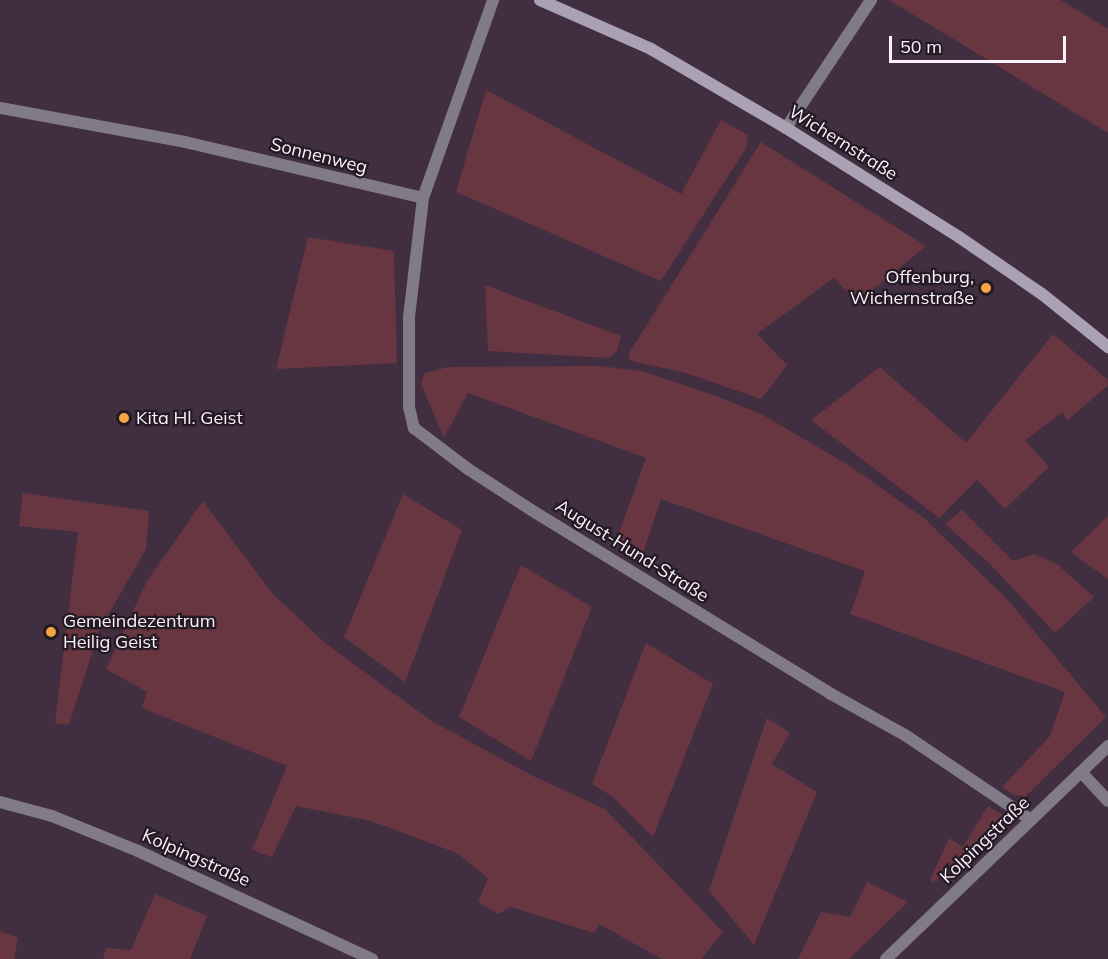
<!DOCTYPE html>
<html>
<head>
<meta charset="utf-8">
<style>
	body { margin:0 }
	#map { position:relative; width:1108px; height:959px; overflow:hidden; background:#412e41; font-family:Mulish,sans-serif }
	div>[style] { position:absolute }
	.green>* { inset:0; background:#673641 }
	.street>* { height:12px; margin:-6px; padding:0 6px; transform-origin:6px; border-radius:6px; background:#807b87 }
	.secondary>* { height:12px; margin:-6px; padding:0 6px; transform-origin:6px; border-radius:6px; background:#aaa1b4 }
	.dots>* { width:16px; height:16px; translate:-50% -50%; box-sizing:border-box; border:3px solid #231a23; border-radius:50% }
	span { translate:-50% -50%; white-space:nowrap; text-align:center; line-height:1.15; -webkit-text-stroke:4.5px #231a23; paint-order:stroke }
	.street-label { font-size:18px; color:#fdf0fd }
	.poi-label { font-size:18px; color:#fdf0fd }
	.right { translate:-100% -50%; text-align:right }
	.left { translate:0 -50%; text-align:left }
	.scale { position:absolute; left:889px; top:36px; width:177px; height:27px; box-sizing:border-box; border:3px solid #fdf0fd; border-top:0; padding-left:8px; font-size:18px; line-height:21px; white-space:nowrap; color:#fdf0fd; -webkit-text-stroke:4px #231a23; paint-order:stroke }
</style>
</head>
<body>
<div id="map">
	<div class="green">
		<div style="clip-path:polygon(889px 0,1061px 0,1108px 29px,1108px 133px)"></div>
		<div style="clip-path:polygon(486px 90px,681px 194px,721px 120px,748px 135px,746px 148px,661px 281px,456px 192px)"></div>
		<div style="clip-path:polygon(761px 142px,926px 246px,857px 303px,834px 278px,757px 334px,787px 365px,761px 399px,686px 373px,631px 361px,628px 355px)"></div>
		<div style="clip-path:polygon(308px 237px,394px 251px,397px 363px,276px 369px)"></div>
		<div style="clip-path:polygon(485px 285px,621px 336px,617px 351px,609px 358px,488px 351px)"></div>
		<div style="clip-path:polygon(1053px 334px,1108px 380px,1108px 385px,1067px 421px,1063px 412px,1025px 440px,1049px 467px,1005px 509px,977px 480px,939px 518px,811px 420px,880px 367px,966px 443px)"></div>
		<div style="clip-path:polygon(599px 366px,642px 371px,719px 397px,763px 415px,850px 466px,925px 519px,1008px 600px,1106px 717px,1026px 796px,1014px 795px,1002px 787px,1050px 736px,1065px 692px,850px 614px,865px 571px,661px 499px,642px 556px,615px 544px,646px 458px,468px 393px,444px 438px,421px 384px,425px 373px,448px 367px)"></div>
		<div style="clip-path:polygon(23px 493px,149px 511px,146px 549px,99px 631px,69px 725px,55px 723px,78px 532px,19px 526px)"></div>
		<div style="clip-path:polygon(403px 494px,462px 530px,405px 682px,344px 637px)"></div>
		<div style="clip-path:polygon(203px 501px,273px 594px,324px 642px,430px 720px,533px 776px,605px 809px,723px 932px,701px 959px,662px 959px,599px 924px,594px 933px,511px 907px,498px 914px,478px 902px,488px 878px,457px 853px,371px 821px,296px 806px,272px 857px,252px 850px,287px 766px,142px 708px,147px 692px,106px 669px,147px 581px)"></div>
		<div style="clip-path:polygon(962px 510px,1013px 561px,1035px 554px,1057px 564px,1094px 597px,1055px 633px,990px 564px,945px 524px)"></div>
		<div style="clip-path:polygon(1108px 516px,1108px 579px,1071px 552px)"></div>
		<div style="clip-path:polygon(521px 565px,592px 607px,531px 761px,459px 717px)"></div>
		<div style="clip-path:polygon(646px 643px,713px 684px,653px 837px,613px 797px,592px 784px)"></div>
		<div style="clip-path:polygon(767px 718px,790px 733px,772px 764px,817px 792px,754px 945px,709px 891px)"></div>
		<div style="clip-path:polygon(988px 806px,1003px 815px,933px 883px,930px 880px,949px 838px,963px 847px)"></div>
		<div style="clip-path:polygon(867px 882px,908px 902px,849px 959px,798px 959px,821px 912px,850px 917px)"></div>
		<div style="clip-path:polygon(155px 894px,207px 916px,190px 959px,103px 959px,106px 948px,131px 950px)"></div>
		<div style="clip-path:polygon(0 931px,18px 938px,14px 959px,0 959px)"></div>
	</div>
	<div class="street">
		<div style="left:0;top:108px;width:188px;rotate:10.4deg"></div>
		<div style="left:185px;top:142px;width:244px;rotate:13.2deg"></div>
		<div style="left:423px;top:198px;width:210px;rotate:-70.5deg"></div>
		<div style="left:786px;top:128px;width:154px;rotate:-56.4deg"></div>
		<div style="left:423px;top:198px;width:121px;rotate:96.7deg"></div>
		<div style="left:409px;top:318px;width:89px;rotate:90deg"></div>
		<div style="left:409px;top:407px;width:22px;rotate:77deg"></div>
		<div style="left:414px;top:428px;width:68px;rotate:37.2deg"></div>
		<div style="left:468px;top:469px;width:81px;rotate:32.9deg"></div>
		<div style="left:536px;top:513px;width:346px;rotate:31.5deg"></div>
		<div style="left:831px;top:694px;width:85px;rotate:29deg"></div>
		<div style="left:905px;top:735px;width:152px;rotate:34deg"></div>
		<div style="left:1082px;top:773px;width:38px;rotate:47deg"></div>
		<div style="left:0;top:802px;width:54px;rotate:15.1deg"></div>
		<div style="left:52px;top:816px;width:93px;rotate:22.1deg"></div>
		<div style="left:138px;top:851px;width:258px;rotate:24.8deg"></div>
		<div style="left:886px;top:959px;width:308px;rotate:-43.8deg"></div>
	</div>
	<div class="secondary">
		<div style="left:540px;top:0;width:121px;rotate:23.8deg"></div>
		<div style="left:651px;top:49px;width:156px;rotate:30.3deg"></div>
		<div style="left:786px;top:128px;width:204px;rotate:32.2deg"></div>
		<div style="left:959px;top:237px;width:101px;rotate:34.5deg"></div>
		<div style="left:1042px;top:294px;width:85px;rotate:38.8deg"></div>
	</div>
	<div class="dots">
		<div style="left:986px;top:288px;background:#f4a444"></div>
		<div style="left:124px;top:418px;background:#f4a444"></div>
		<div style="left:51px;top:632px;background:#f4a444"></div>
	</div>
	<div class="street-label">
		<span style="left:843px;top:143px;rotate:32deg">Wichernstraße</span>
		<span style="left:319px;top:156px;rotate:14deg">Sonnenweg</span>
		<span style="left:632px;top:551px;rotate:32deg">August-Hund-Straße</span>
		<span style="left:985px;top:840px;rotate:-44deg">Kolpingstraße</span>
		<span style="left:196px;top:858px;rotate:24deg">Kolpingstraße</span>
	</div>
	<div class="poi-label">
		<span class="right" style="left:974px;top:288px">Offenburg,<br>Wichernstraße</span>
		<span class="left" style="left:136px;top:418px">Kita Hl. Geist</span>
		<span class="left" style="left:63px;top:632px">Gemeindezentrum<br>Heilig Geist</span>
	</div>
	<div class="scale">50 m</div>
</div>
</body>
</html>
